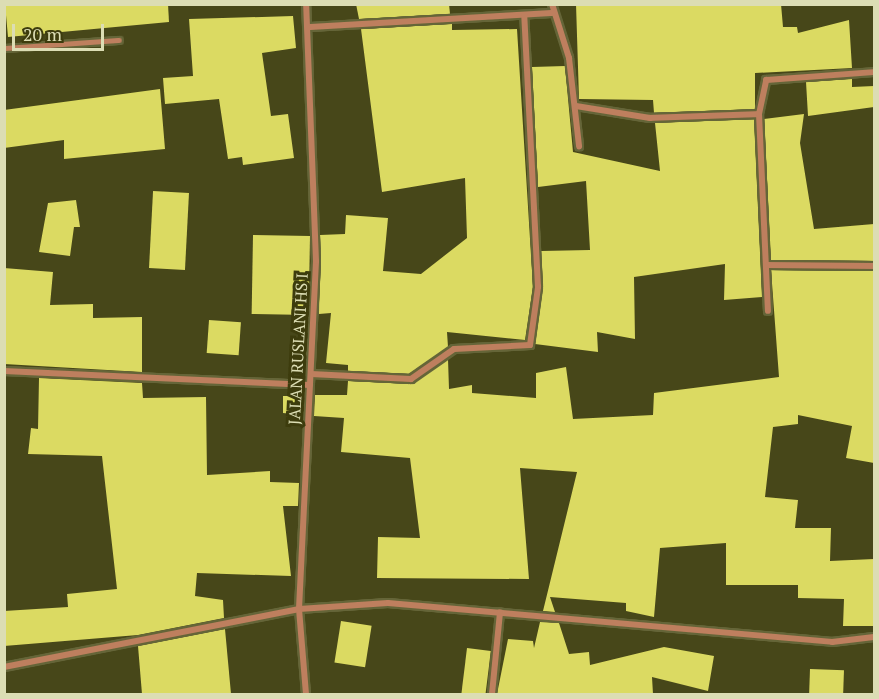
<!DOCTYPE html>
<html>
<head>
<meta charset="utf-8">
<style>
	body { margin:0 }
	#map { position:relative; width:879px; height:699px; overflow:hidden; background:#474719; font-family:"PT Serif",serif }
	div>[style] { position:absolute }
	.building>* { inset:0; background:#dbda62; transform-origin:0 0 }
	.roads { filter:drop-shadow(2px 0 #656538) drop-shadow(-2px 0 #656538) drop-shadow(0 2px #656538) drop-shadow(0 -2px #656538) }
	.service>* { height:4.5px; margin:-2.25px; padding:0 2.25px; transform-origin:2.25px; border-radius:2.25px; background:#be7f5e }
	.minor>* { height:6px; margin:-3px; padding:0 3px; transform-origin:3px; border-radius:3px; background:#be7f5e }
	span { translate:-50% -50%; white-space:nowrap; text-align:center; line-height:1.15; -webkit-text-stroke:6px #3d3c0d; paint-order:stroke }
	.street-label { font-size:16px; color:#dcddb4 }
	.frame { position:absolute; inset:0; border:6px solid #dcddb4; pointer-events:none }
	.scale { position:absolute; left:12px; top:24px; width:92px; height:27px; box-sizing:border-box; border:3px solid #dcddb4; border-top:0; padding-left:8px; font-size:18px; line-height:21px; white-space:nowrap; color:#dcddb4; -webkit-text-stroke:4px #3d3c0d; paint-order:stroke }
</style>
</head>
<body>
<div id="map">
	<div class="building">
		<div style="clip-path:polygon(5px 4px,168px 4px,169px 22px,8px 37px)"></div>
		<div style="clip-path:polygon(356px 4px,449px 4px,450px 14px,359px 19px)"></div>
		<div style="clip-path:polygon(576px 4px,781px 4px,783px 27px,797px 27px,798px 33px,849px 20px,852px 68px,755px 73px,755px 109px,654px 113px,653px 100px,579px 99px)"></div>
		<div style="clip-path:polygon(293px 16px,296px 48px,262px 53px,271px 116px,288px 114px,294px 158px,243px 165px,242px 157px,228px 159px,219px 99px,165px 104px,163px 78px,193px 76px,189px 19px)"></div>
		<div style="clip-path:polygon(452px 24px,452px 30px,517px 29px,533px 287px,525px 340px,447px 332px,448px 347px,409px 374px,348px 371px,348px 365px,326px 363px,331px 313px,319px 314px,320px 235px,345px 234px,346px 215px,388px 218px,383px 271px,421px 274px,467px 238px,465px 178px,382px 192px,361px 29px)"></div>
		<div style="clip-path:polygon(565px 66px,573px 152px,660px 171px,655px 123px,754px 119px,762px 297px,724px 300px,725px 264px,634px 277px,635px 339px,597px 332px,598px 352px,535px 344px,541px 251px,590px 250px,586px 181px,538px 187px,532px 67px)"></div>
		<div style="clip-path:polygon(852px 79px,852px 87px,874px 86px,874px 107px,808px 116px,806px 82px)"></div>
		<div style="clip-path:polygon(160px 89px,165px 149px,64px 159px,64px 140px,4px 148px,4px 110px)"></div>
		<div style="clip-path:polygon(804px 114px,800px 143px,814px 229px,874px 224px,874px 261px,771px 260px,764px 119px)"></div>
		<div style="left:189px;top:193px;width:77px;height:36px;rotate:93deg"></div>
		<div style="clip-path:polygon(76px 200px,80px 227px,74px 227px,70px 256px,39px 252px,48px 203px)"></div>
		<div style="left:310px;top:236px;width:79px;height:57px;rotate:91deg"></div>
		<div style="clip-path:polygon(4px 268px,53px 272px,50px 305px,93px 304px,93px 318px,142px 317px,142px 372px,4px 364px)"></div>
		<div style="clip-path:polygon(771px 270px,874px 271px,874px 463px,846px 458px,852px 426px,798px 415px,798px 424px,773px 427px,765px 497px,798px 500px,795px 528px,831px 528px,830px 561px,874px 559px,874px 626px,843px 626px,844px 599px,798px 598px,798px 585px,726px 585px,726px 543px,660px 548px,654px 617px,626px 611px,626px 603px,550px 597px,555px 612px,543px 611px,577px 472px,520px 468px,529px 579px,377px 578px,378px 537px,420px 538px,410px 458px,341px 452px,344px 418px,314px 416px,315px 395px,347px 395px,348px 381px,411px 384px,448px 359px,449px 389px,472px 385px,472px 393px,536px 398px,536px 373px,566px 367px,573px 419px,653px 415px,654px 393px,779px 377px)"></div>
		<div style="left:209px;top:320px;width:32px;height:33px;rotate:4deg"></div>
		<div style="clip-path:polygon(39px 378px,142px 383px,143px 398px,206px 397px,207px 475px,270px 471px,270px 482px,299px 483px,298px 506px,283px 506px,291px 576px,197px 573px,195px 596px,223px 600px,224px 618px,138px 635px,4px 646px,4px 611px,68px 607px,67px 594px,117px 589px,102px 456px,28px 454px,31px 428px,38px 429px)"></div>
		<div style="clip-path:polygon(283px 396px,304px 396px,303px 415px,283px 413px)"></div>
		<div style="left:341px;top:621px;width:31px;height:42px;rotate:9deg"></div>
		<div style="clip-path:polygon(540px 622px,559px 623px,569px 654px,589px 652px,590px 665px,664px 647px,714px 656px,708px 691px,652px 677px,653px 694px,497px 694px,508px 639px,533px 641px,534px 648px)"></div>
		<div style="clip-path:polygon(225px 629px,231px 694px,142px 694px,138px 646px)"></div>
		<div style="left:467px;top:648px;width:24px;height:46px;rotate:7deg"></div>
		<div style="left:810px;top:669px;width:34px;height:25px;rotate:2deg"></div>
	</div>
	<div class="roads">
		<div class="service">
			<div style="left:4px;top:48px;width:115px;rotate:-4deg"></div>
		</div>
		<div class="minor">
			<div style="left:552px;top:4px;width:57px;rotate:72.5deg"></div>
			<div style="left:569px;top:58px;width:89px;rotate:83.5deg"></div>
			<div style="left:309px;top:27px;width:244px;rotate:-3.3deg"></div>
			<div style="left:576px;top:106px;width:75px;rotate:9.2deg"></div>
			<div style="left:650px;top:118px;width:109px;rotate:-2.1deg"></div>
			<div style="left:759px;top:114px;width:197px;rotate:87.4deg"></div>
			<div style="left:759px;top:114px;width:35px;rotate:-78deg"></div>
			<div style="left:766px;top:80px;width:108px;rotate:-4.2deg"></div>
			<div style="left:768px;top:265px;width:106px;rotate:0.5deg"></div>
			<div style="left:4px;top:371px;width:306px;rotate:2.6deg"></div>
			<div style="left:311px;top:374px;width:100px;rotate:2.9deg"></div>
			<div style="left:411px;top:379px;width:52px;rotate:-34.9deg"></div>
			<div style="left:454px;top:349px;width:76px;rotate:-3deg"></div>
			<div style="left:530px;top:345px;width:59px;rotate:-82.1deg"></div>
			<div style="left:538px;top:287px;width:272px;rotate:-92.9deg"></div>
			<div style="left:4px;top:667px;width:301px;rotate:-11.1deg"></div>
			<div style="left:299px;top:609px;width:89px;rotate:-3.9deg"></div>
			<div style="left:388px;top:603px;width:446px;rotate:5deg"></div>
			<div style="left:832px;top:642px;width:42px;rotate:-6.8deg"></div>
			<div style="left:306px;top:694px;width:85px;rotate:-94.7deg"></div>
			<div style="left:299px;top:609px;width:348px;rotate:-87.2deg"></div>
			<div style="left:316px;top:261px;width:257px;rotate:-92.2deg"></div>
			<div style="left:492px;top:694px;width:82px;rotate:-84.4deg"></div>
		</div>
	</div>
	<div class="street-label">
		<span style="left:298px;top:349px;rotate:-87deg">JALAN RUSLANI HS I</span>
	</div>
	<div class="frame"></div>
	<div class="scale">20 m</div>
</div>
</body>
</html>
